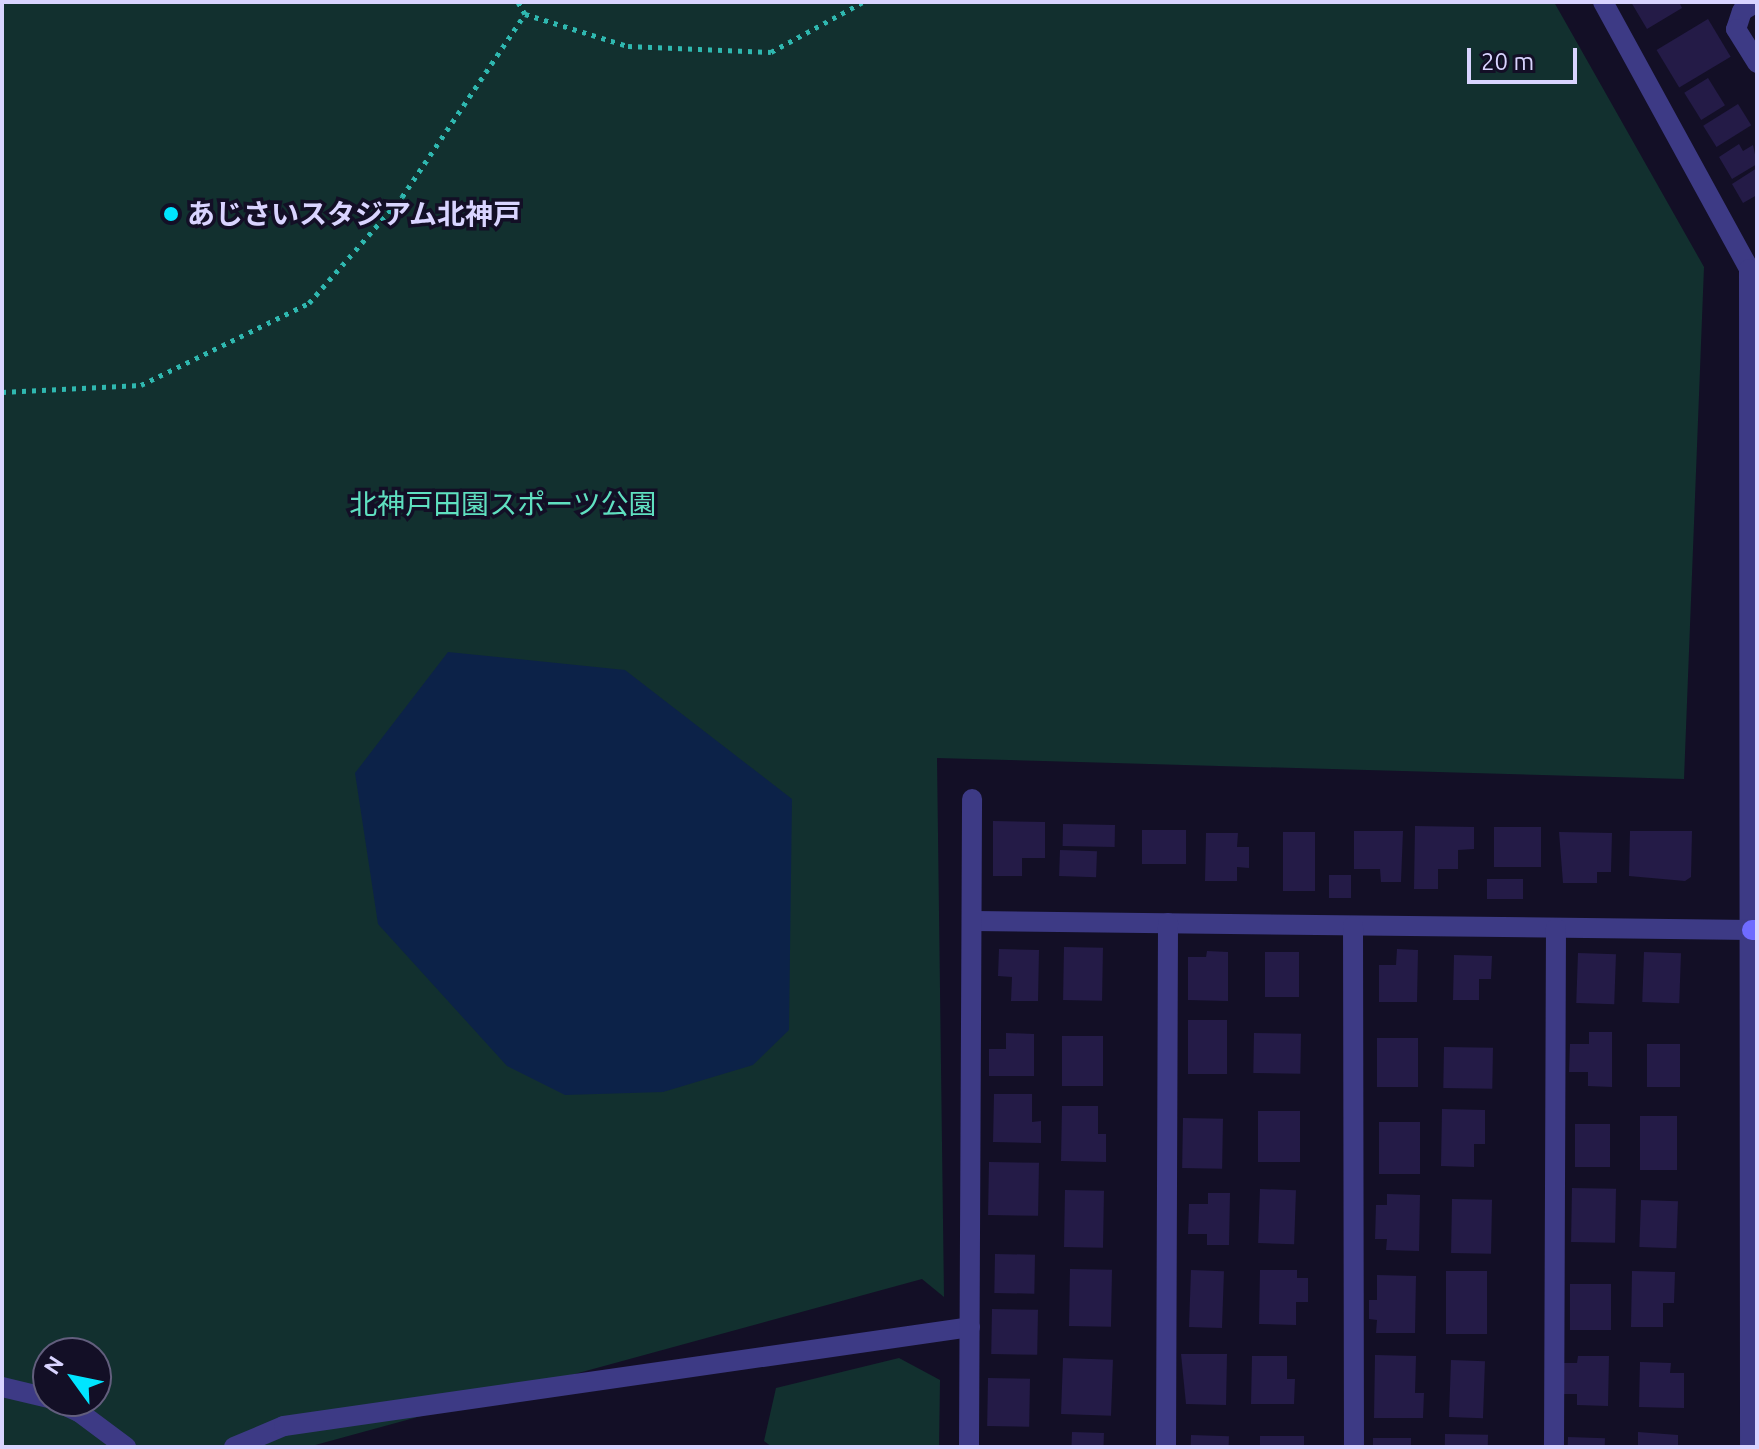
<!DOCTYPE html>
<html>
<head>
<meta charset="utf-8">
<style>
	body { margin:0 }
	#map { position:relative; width:1759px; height:1449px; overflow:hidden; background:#130f26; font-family:Ubuntu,"Noto Sans JP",sans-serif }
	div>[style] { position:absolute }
	.green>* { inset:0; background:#12302f }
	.water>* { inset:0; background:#0c2248 }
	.building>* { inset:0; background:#241b47; transform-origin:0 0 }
	.path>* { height:5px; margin-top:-2.5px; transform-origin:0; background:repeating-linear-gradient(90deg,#2fb8b0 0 4px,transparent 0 10px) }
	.street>* { height:20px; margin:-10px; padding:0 10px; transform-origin:10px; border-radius:10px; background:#3d3a85 }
	.secondary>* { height:20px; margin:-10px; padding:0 10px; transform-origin:10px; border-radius:10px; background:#6f6bff }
	.dots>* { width:22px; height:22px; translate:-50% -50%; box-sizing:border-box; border:4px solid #130f26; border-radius:50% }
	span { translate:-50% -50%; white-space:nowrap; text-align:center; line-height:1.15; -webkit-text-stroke:7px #130f26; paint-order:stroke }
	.poi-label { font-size:28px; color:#d9d4ff; font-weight:700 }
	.left { translate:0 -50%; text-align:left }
	.park-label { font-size:28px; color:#5fe0c0 }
	.frame { position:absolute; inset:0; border:4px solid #d9d4ff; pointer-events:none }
	.north { position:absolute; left:32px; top:1337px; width:80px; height:80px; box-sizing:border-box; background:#130f26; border:2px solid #625e7d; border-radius:50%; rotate:303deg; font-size:22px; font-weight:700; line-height:32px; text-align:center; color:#d9d4ff }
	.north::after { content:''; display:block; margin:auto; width:28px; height:36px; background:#00e5ff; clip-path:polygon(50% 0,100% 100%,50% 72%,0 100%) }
	.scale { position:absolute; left:1467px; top:48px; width:110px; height:36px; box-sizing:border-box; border:4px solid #d9d4ff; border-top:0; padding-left:10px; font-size:24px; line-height:28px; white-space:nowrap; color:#d9d4ff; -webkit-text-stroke:6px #130f26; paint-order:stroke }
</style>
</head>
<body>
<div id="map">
	<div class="green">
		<div style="clip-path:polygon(evenodd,2px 2px,1554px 2px,1704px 267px,1684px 779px,937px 758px,944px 1297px,922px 1279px,308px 1447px,2px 1447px,2px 2px,48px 1353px,96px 1353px,96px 1401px,48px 1401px,48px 1353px)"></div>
		<div style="clip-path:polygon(899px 1358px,940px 1380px,939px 1447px,772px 1447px,764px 1441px,776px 1388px)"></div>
	</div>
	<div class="water">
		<div style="clip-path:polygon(448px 652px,625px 670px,792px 799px,789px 1030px,753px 1065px,663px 1092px,565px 1095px,507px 1066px,378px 924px,355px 773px)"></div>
	</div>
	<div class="building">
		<div style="clip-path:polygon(1631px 2px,1679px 2px,1682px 8px,1647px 29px)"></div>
		<div style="left:1708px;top:19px;width:44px;height:60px;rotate:59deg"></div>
		<div style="left:1708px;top:78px;width:32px;height:28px;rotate:58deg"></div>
		<div style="left:1738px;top:104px;width:25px;height:41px;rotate:58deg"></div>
		<div style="clip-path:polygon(1739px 144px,1743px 151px,1753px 145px,1757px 164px,1732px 179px,1719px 157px)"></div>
		<div style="clip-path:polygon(1757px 168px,1757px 195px,1743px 203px,1732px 184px)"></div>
		<div style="clip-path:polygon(993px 821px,1045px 822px,1045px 858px,1022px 858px,1022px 876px,993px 876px)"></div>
		<div style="left:1063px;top:824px;width:52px;height:22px;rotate:1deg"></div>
		<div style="clip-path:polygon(1415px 826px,1474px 827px,1474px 849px,1458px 850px,1458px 869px,1438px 869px,1438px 889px,1414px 889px)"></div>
		<div style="left:1494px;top:827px;width:47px;height:40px"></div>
		<div style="left:1142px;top:830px;width:44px;height:34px"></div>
		<div style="clip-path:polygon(1354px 831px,1403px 831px,1401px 882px,1381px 882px,1380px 869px,1354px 869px)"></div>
		<div style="clip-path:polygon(1630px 831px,1692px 831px,1691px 877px,1685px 881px,1629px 876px)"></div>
		<div style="left:1283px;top:832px;width:32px;height:59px"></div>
		<div style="clip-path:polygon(1559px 832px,1612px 833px,1611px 872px,1597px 872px,1597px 883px,1563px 883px)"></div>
		<div style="clip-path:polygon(1206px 833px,1238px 833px,1237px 847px,1249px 847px,1249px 868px,1237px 867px,1237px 881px,1205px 881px)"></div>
		<div style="left:1060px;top:850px;width:37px;height:26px;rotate:2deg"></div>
		<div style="left:1329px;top:875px;width:22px;height:23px"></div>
		<div style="left:1487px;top:879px;width:36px;height:20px"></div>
		<div style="left:1064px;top:947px;width:39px;height:53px;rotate:1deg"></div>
		<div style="clip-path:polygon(999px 949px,1039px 950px,1038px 1001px,1011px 1001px,1012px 977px,998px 976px)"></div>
		<div style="clip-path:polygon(1397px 949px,1418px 950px,1417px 1002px,1379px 1002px,1379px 965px,1396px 965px)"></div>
		<div style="clip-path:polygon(1207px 951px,1228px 952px,1228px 1001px,1188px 1000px,1188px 957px,1206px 957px)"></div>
		<div style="left:1265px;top:952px;width:34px;height:45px"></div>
		<div style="left:1644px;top:952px;width:37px;height:50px;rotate:2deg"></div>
		<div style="left:1578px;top:953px;width:38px;height:50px;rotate:2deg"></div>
		<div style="clip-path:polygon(1454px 955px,1492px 956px,1491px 979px,1479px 979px,1479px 1000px,1453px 1000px)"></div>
		<div style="left:1188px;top:1020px;width:39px;height:54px"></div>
		<div style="clip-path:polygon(1589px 1032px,1612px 1032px,1612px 1087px,1588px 1086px,1588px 1072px,1569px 1072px,1570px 1044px,1589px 1044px)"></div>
		<div style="clip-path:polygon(1006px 1033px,1034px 1034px,1034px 1076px,989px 1076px,989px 1049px,1006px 1049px)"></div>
		<div style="left:1254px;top:1033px;width:47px;height:40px;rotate:1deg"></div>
		<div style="left:1062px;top:1036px;width:41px;height:50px"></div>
		<div style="left:1377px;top:1038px;width:41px;height:49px"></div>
		<div style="left:1647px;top:1044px;width:33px;height:43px"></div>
		<div style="left:1444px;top:1047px;width:49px;height:41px;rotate:1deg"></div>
		<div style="clip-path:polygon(994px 1094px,1032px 1094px,1032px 1122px,1041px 1121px,1041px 1143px,993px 1142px)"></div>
		<div style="clip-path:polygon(1062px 1106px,1098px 1106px,1098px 1134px,1106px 1134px,1106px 1162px,1061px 1161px)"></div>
		<div style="clip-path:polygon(1442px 1109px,1485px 1110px,1485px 1144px,1474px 1144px,1474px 1167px,1441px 1166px)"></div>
		<div style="left:1258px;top:1111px;width:42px;height:51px"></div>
		<div style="left:1640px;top:1116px;width:37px;height:54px"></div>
		<div style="left:1183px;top:1118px;width:40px;height:50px;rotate:1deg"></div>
		<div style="left:1379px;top:1122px;width:41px;height:52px"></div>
		<div style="left:1575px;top:1124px;width:35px;height:43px"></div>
		<div style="left:989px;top:1162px;width:50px;height:53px;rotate:1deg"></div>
		<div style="left:1572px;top:1188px;width:44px;height:54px;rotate:1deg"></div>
		<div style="left:1260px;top:1189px;width:36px;height:54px;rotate:2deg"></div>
		<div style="left:1065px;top:1190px;width:39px;height:57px;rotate:1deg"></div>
		<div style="clip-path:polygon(1208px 1193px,1230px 1193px,1229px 1245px,1207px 1245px,1207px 1234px,1188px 1234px,1189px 1204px,1208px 1204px)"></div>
		<div style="clip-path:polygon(1387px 1194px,1420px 1195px,1419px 1251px,1386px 1250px,1387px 1239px,1375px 1239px,1376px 1205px,1387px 1205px)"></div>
		<div style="left:1452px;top:1199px;width:40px;height:54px;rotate:1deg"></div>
		<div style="left:1641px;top:1200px;width:37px;height:47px;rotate:2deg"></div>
		<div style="left:995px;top:1254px;width:40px;height:39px;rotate:1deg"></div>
		<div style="left:1070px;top:1269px;width:42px;height:57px;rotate:1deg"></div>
		<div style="left:1191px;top:1270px;width:33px;height:57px;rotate:2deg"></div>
		<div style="clip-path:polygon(1260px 1270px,1297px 1270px,1297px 1278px,1308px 1278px,1308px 1302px,1296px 1302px,1296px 1325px,1259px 1324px)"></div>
		<div style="left:1446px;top:1271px;width:41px;height:63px"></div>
		<div style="clip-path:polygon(1632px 1271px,1675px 1272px,1674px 1303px,1663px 1303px,1663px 1327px,1631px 1327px)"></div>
		<div style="clip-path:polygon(1377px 1275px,1416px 1276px,1415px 1333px,1376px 1333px,1377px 1320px,1369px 1319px,1369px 1300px,1377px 1300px)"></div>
		<div style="left:1570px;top:1284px;width:41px;height:46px"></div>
		<div style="left:992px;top:1309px;width:46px;height:45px;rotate:1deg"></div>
		<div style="clip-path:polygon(1181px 1354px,1227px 1354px,1226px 1405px,1186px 1404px)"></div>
		<div style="clip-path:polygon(1375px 1355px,1416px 1356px,1415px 1393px,1424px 1393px,1423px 1418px,1374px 1418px)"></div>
		<div style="clip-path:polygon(1252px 1356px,1287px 1356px,1287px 1379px,1295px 1379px,1294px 1404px,1251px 1404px)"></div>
		<div style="clip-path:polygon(1578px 1356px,1609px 1356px,1608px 1406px,1577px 1405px,1577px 1394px,1564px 1394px,1564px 1363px,1577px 1363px)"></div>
		<div style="left:1063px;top:1358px;width:50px;height:56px;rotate:2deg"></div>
		<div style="left:1451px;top:1360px;width:34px;height:57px;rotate:2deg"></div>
		<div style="clip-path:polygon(1640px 1362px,1671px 1363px,1670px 1373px,1684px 1373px,1684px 1408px,1639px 1407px)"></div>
		<div style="left:988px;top:1378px;width:42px;height:48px;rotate:1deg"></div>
		<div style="left:1072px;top:1432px;width:32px;height:15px;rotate:2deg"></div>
		<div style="clip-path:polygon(1638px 1432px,1678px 1435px,1678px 1447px,1638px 1447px)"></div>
		<div style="left:1445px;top:1434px;width:43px;height:13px;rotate:1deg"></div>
		<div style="left:1191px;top:1435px;width:38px;height:12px;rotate:2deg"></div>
		<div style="left:1260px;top:1436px;width:44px;height:11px"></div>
		<div style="left:1568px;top:1437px;width:37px;height:10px;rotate:2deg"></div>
		<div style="left:1373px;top:1438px;width:38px;height:9px"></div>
	</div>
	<div class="path">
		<div style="left:525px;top:14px;width:108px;rotate:17.3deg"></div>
		<div style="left:628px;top:46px;width:143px;rotate:2.4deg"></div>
		<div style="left:771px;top:52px;width:105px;rotate:-28.5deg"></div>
		<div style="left:2px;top:392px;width:139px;rotate:-2.9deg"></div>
		<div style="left:141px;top:385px;width:187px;rotate:-26deg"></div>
		<div style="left:309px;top:303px;width:141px;rotate:-48.7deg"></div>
		<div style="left:402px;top:197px;width:220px;rotate:-56.1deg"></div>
		<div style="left:525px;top:14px;width:14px;rotate:-120deg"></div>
	</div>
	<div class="street">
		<div style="left:1603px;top:2px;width:304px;rotate:61.3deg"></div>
		<div style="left:1749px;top:269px;width:1178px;rotate:89.95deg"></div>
		<div style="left:1757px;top:2px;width:17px;rotate:149deg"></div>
		<div style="left:1742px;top:11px;width:19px;rotate:108deg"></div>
		<div style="left:1736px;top:29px;width:40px;rotate:58deg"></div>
		<div style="left:974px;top:921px;width:778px;rotate:0.66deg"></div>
		<div style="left:1353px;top:926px;width:521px;rotate:89.89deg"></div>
		<div style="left:2px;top:1387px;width:47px;rotate:13.4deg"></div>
		<div style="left:55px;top:1401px;width:26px;rotate:25deg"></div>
		<div style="left:79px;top:1412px;width:59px;rotate:36.7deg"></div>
		<div style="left:234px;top:1447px;width:54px;rotate:-22.8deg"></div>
		<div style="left:284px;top:1426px;width:693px;rotate:-8.21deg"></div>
		<div style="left:969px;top:1447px;width:648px;rotate:-89.73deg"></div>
		<div style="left:1166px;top:1447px;width:524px;rotate:-89.78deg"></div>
		<div style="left:1554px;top:1447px;width:519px;rotate:-89.78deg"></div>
	</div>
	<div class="secondary">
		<div style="left:1752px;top:930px;width:5px"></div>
	</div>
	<div class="dots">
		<div style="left:171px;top:214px;background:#00e5ff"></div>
	</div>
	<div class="poi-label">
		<span class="left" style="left:187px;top:214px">あじさいスタジアム北神戸</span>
	</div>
	<div class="park-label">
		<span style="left:503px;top:504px">北神戸田園スポーツ公園</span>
	</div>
	<div class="frame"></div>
	<div class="north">N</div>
	<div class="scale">20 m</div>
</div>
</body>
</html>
